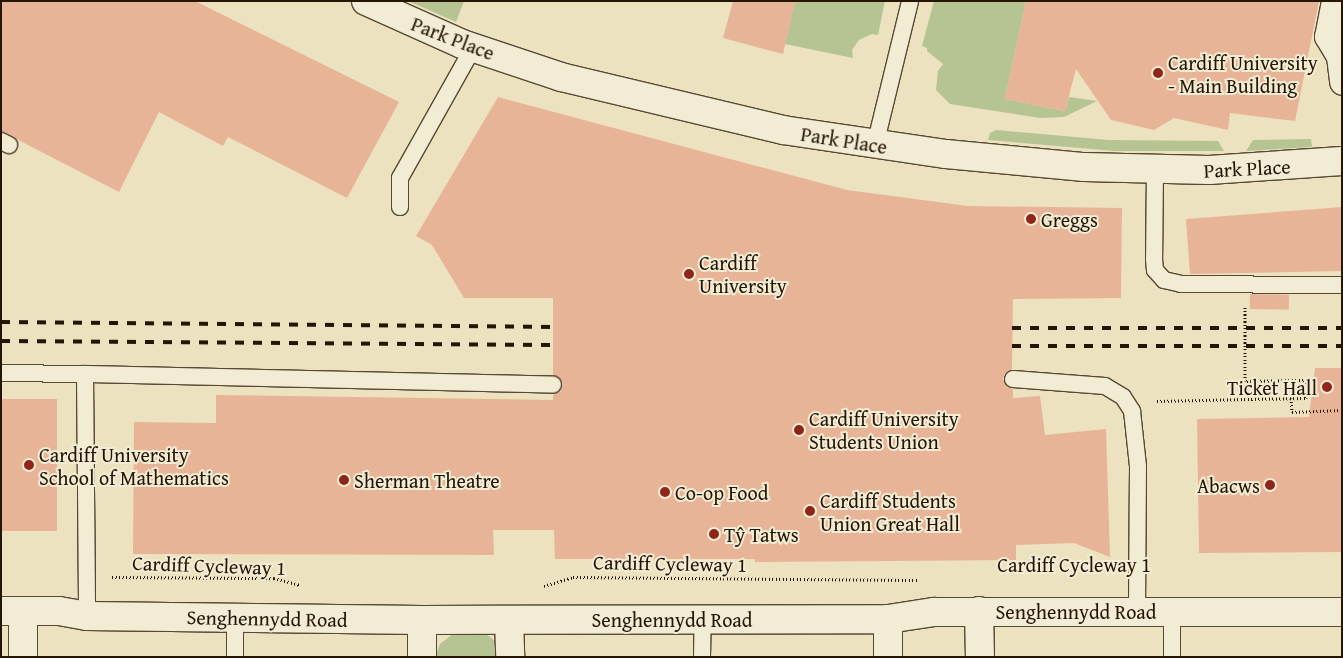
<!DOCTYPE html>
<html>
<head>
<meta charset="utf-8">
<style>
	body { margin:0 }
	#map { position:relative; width:1343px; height:658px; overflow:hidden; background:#ece2bf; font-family:"Gentium Book Plus",serif }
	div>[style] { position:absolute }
	.green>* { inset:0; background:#b6c494 }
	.building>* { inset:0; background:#e8b497; transform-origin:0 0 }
	.path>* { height:3px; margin-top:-1.5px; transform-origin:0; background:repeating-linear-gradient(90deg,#251604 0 1px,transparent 0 3.5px) }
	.roads { filter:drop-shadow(1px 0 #574933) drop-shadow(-1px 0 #574933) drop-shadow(0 1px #574933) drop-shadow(0 -1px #574933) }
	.service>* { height:16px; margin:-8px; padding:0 8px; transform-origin:8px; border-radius:8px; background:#f3ecd5 }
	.pedestrian>* { height:25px; margin:-12.5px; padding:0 12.5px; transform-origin:12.5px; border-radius:12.5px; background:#f3ecd5 }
	.minor>* { height:28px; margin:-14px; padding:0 14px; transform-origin:14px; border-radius:14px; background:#f3ecd5 }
	.tertiary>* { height:28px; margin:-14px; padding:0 14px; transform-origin:14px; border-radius:14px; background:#f3ecd5 }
	.rail>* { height:4px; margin-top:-2px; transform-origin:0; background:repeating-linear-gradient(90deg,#251604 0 9px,transparent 0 18px) }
	.path-bridge>* { height:3px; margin-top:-1.5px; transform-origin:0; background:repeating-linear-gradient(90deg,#251604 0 1px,transparent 0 3.5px) }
	.dots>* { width:14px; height:14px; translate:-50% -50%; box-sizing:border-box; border:2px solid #f3ecd5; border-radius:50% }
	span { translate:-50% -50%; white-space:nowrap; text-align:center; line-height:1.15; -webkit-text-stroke:4px #f3ecd5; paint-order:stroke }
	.street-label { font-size:20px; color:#251604 }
	.poi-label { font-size:20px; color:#251604 }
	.left { translate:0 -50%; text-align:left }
	.right { translate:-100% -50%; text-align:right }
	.frame { position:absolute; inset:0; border:2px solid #251604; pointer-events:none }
</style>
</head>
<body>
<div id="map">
	<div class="green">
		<div style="clip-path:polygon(408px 1px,464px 1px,456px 22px)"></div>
		<div style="clip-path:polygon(795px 1px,885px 1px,878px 35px,872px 34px,859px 40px,852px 50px,853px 58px,785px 44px)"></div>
		<div style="clip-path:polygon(934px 1px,1026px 1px,1005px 99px,1065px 111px,1069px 97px,1097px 101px,1064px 117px,1040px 118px,950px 104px,936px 90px,938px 71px,943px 64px,927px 51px,927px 48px,922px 46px)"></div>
		<div style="clip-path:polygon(996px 130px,1109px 140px,1218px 141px,1224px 151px,1115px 151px,988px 140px,990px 133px)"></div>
		<div style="clip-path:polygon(1311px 139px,1312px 147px,1246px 151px,1253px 140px)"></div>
		<div style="clip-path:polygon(484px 632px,496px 642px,499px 657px,435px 657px,440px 644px,454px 633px)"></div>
	</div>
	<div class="building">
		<div style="clip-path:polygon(1px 1px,195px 1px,399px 102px,347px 198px,228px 137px,223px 146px,159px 112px,119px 192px,1px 131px)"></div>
		<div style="clip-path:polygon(733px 1px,795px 1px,783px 54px,723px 38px)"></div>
		<div style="clip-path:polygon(1026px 1px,1319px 1px,1295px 121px,1230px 113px,1228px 130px,1174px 118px,1154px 130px,1111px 120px,1076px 69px,1065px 111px,1005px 99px)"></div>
		<div style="clip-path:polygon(498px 97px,847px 190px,968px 206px,1122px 208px,1121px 298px,1013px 299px,1012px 369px,1005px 373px,1003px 379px,1007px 387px,1013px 389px,1013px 398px,1040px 396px,1045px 435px,1106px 429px,1110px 557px,1074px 543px,1016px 545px,1016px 560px,755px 562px,755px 559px,555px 559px,554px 530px,493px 530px,494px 555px,133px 554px,134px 422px,216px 423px,216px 395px,553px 400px,553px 395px,561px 391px,562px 381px,553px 375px,553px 298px,464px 298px,432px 245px,416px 236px)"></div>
		<div style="clip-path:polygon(1342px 207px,1342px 271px,1190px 274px,1186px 219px)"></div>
		<div style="left:1250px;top:294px;width:39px;height:15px;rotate:1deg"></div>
		<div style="clip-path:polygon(1315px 368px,1342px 368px,1342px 552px,1199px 553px,1197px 419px,1309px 417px)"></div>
		<div style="left:1px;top:399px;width:56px;height:132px"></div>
	</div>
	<div class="path">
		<div style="left:1307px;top:380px;width:7px"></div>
		<div style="left:1291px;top:398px;width:14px;rotate:86deg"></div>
		<div style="left:1292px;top:412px;width:50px;rotate:-2.3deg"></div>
		<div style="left:1157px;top:401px;width:149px;rotate:-1.2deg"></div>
		<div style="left:1306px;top:398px;width:18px;rotate:-87deg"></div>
		<div style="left:1307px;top:380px;width:62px;rotate:179.1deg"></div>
		<div style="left:112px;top:577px;width:162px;rotate:0.4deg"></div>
		<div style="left:274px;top:578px;width:27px;rotate:15deg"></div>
		<div style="left:544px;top:586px;width:30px;rotate:-17deg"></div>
		<div style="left:573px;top:577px;width:346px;rotate:0.5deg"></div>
	</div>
	<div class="roads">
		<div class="service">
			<div style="left:1px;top:141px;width:9px;rotate:27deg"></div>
			<div style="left:875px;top:145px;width:148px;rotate:-76.3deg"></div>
			<div style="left:1155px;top:170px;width:89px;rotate:90.6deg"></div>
			<div style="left:1154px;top:259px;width:11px;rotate:85deg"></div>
			<div style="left:1155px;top:270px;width:13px;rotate:48deg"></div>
			<div style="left:1164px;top:280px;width:17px;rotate:13deg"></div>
			<div style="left:1181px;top:284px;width:161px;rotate:0.4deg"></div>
			<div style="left:400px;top:207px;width:29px;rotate:-90deg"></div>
			<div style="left:400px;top:178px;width:149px;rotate:-60.7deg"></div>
			<div style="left:1px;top:373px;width:84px;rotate:0.7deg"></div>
			<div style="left:85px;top:374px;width:242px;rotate:89.5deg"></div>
			<div style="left:85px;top:374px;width:468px;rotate:1.3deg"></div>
			<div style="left:1013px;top:379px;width:92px;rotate:4.4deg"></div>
			<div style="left:1105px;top:386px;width:21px;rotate:31deg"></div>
			<div style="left:1123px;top:397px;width:17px;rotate:57deg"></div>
			<div style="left:1132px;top:411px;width:55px;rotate:83.8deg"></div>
			<div style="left:1138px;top:466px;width:145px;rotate:90.4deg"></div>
			<div style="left:1172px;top:611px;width:46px;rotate:90deg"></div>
			<div style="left:235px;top:657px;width:39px;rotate:-90deg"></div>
			<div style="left:702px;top:657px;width:39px;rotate:-89deg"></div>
		</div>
		<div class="pedestrian">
			<div style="left:1334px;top:1px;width:36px;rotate:101deg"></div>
			<div style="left:1327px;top:36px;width:23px;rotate:59deg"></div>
			<div style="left:1339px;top:56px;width:26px;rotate:83deg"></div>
		</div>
		<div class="minor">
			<div style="left:1px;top:611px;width:58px"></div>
			<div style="left:59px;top:611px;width:28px;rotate:10deg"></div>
			<div style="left:87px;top:616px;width:335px;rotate:0.7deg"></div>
			<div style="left:422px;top:620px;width:466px;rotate:-0.1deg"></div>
			<div style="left:888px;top:619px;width:47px;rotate:-8.7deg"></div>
			<div style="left:934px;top:612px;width:408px"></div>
			<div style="left:979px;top:611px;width:46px;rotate:88.8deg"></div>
			<div style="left:23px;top:612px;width:45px;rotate:90deg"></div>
			<div style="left:509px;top:620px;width:37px;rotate:88deg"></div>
			<div style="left:422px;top:657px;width:37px;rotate:-90deg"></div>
			<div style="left:888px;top:657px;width:38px;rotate:-90deg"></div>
		</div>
		<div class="tertiary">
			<div style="left:366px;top:1px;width:105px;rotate:24.1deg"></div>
			<div style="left:462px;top:44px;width:104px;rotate:18.4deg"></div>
			<div style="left:561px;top:77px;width:228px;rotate:13.4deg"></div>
			<div style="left:783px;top:130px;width:165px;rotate:8.4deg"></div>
			<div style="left:946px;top:154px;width:139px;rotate:5.4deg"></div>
			<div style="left:1084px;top:167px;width:125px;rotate:1.4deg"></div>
			<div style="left:1209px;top:170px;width:133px;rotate:-3.9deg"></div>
		</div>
	</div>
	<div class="rail">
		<div style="left:1px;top:322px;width:552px;rotate:0.52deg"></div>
		<div style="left:1012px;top:328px;width:330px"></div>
		<div style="left:1px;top:341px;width:552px;rotate:0.42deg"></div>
		<div style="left:1012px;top:346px;width:330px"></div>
	</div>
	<div class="path-bridge">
		<div style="left:1245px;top:307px;width:74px;rotate:90deg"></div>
	</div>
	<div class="dots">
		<div style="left:1158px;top:73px;background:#8f2418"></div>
		<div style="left:1031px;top:219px;background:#8f2418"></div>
		<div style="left:689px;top:274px;background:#8f2418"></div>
		<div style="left:1327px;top:387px;background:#8f2418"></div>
		<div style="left:799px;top:430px;background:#8f2418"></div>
		<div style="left:29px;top:465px;background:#8f2418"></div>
		<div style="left:344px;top:480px;background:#8f2418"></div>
		<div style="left:1270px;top:485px;background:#8f2418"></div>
		<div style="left:665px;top:492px;background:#8f2418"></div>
		<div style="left:810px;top:511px;background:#8f2418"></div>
		<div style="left:714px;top:534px;background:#8f2418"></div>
	</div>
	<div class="street-label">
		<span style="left:453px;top:38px;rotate:21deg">Park Place</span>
		<span style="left:844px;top:140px;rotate:9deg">Park Place</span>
		<span style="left:1247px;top:168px;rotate:-3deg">Park Place</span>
		<span style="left:670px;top:563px;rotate:1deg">Cardiff Cycleway 1</span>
		<span style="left:1074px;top:564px">Cardiff Cycleway 1</span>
		<span style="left:209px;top:565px;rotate:2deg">Cardiff Cycleway 1</span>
		<span style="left:1076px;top:611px">Senghennydd Road</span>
		<span style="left:267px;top:618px;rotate:1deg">Senghennydd Road</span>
		<span style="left:672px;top:619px">Senghennydd Road</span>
	</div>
	<div class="poi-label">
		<span class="left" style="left:1168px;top:74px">Cardiff University<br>- Main Building</span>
		<span class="left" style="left:1041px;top:219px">Greggs</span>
		<span class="left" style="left:699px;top:274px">Cardiff<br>University</span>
		<span class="right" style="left:1317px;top:387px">Ticket Hall</span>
		<span class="left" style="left:809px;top:430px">Cardiff University<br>Students Union</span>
		<span class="left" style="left:39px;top:466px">Cardiff University<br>School of Mathematics</span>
		<span class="left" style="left:354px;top:480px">Sherman Theatre</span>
		<span class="right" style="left:1260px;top:485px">Abacws</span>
		<span class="left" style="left:675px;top:492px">Co-op Food</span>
		<span class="left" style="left:820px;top:512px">Cardiff Students<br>Union Great Hall</span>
		<span class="left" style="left:724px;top:534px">Tŷ Tatws</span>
	</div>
	<div class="frame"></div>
</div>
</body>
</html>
